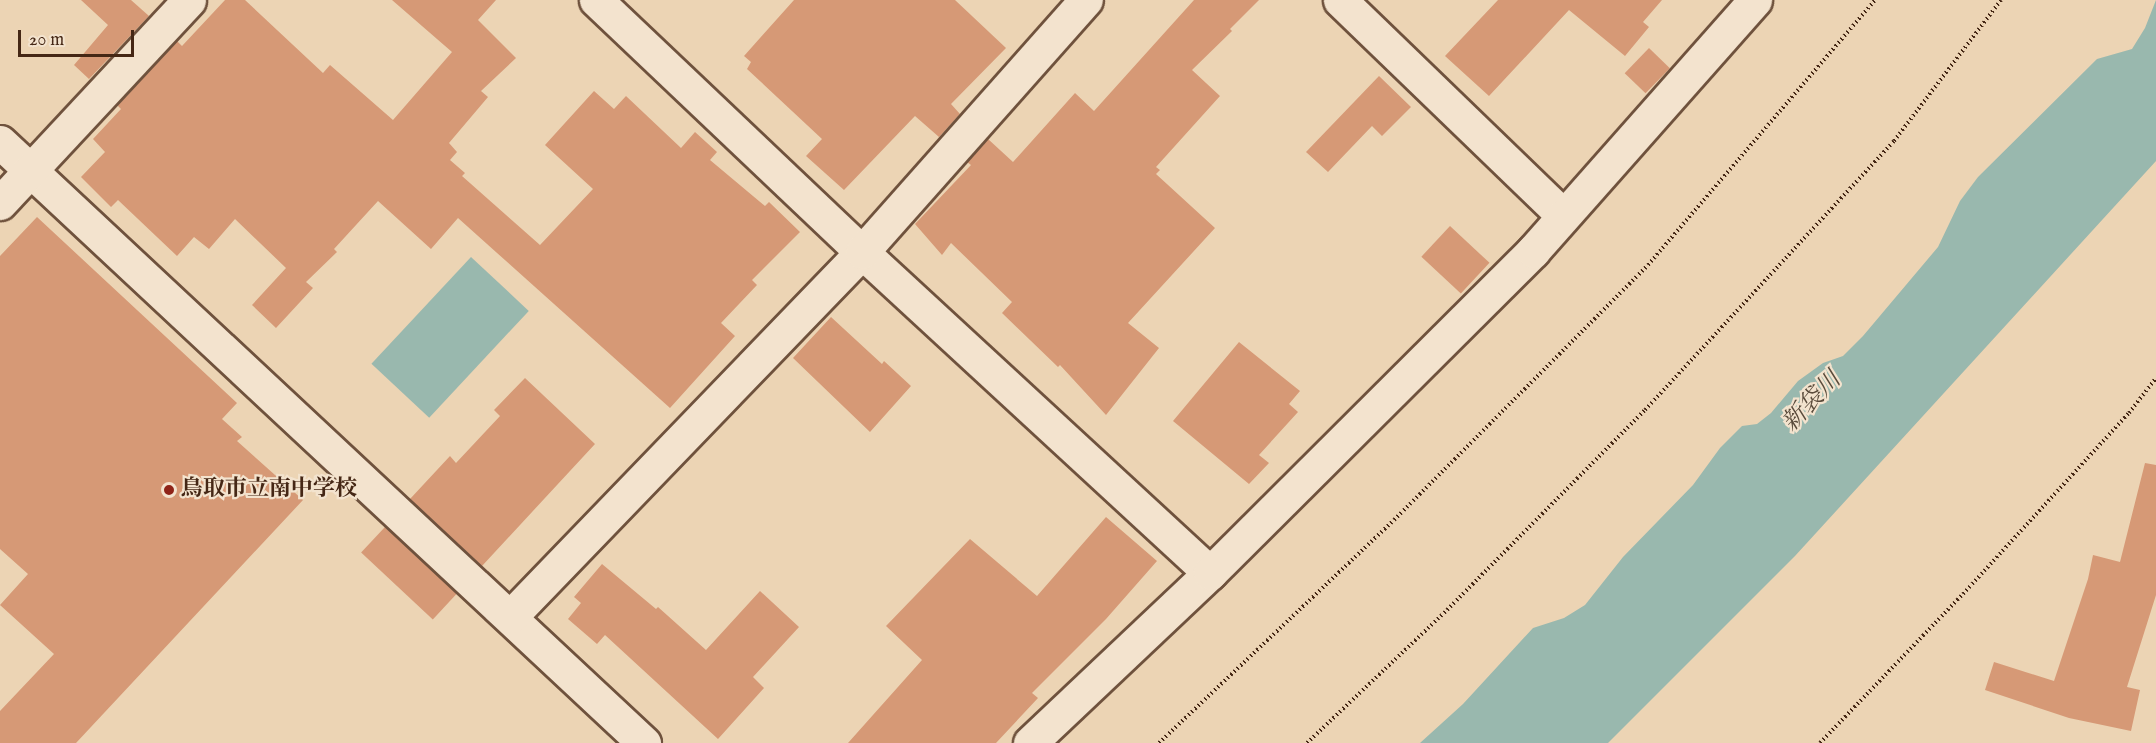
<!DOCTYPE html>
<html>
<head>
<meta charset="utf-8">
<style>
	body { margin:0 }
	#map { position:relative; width:2156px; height:743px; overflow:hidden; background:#ecd4b4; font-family:"IM FELL English","Noto Serif JP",serif }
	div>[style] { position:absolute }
	.water>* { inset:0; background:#99b8ae; transform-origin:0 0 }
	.building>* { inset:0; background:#d69976; transform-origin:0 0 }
	.path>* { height:4px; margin-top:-2px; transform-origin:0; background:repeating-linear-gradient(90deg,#452715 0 1.5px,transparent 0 4.5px) }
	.roads { filter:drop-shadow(2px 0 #6f523d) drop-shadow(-2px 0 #6f523d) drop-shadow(0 2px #6f523d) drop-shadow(0 -2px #6f523d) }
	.minor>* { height:33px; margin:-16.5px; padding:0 16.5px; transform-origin:16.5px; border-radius:16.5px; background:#f3e3ce }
	.dots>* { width:16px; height:16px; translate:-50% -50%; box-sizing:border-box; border:3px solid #f3e3ce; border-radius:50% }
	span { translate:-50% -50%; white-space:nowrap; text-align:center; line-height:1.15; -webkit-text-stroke:4.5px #f3e3ce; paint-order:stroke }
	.poi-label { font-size:22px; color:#452715; font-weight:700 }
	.left { translate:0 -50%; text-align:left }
	.water-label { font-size:24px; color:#5a4b3b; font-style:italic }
	.scale { position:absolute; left:18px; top:30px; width:116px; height:27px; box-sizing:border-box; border:3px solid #452715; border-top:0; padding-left:8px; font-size:18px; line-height:21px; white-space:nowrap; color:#452715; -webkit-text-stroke:4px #f3e3ce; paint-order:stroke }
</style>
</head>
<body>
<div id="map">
	<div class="water">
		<div style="clip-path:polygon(2156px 0,2156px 161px,1795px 556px,1608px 743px,1420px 743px,1463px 704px,1533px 628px,1564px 618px,1585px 605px,1623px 557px,1693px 485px,1720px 448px,1742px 426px,1757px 424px,1771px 413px,1798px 381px,1823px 363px,1843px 356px,1863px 336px,1938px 247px,1960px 201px,1978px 177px,2097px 59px,2132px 49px,2145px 28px)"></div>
		<div style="left:471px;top:257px;width:79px;height:146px;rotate:43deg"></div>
	</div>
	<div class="building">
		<div style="clip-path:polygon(81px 0,131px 0,149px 16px,89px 79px,74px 65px,108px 25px)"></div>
		<div style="clip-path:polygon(225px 0,245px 0,323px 73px,330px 65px,393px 120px,452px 52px,392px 0,496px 0,478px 20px,516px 58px,481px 91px,488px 97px,449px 143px,457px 152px,450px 160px,465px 173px,462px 176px,540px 245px,593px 189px,545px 145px,594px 91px,614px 109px,626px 96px,681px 148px,695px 132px,717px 152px,710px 160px,765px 206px,769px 202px,800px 232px,752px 280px,757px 285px,721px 323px,735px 336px,670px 408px,458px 218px,431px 249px,378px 201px,334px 249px,337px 252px,306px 282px,313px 288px,276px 328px,252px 305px,286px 268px,235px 219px,209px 249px,194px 237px,177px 256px,118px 200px,111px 207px,81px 177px,105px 152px,93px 139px,121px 109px,117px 105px,177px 41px,182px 46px)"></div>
		<div style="clip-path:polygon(794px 0,955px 0,1006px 48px,951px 104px,960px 114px,939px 137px,915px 116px,844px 190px,806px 156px,822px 139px,747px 69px,751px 62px,744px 56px)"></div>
		<div style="clip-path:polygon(1194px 0,1259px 0,1230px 29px,1232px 31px,1192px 70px,1220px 96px,1156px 167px,1160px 170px,1156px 174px,1215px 228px,1128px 323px,1159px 348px,1106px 415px,1060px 365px,1058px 367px,1002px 313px,1012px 302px,951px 243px,942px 255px,915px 224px,971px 165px,967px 162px,988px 139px,1013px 162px,1075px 93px,1094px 111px)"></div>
		<div style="clip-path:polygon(1498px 0,1662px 0,1643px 22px,1649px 27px,1625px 56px,1569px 10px,1489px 96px,1445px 56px)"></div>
		<div style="left:1649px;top:48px;width:29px;height:35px;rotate:44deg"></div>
		<div style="clip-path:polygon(1379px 76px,1411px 107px,1382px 136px,1372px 126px,1328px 172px,1306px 152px)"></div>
		<div style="clip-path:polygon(37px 217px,237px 403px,222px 419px,242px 437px,237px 441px,303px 500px,76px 743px,0 743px,0 711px,54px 654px,0 605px,28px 574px,0 549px,0 256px)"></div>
		<div style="left:1450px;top:226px;width:54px;height:42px;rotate:43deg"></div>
		<div style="clip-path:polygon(831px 317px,882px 364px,884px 361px,911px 386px,870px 432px,793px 358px)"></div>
		<div style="clip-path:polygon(1239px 342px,1300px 391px,1289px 404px,1298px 412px,1259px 455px,1269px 463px,1249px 484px,1173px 421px)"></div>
		<div style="clip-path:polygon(525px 378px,595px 444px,482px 566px,410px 499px,450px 456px,456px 463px,500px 416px,494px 410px)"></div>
		<div style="clip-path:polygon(2145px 463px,2156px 465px,2156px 595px,2127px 687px,2140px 690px,2131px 731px,2069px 718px,1985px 690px,1994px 662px,2054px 681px,2088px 579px,2093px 555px,2120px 562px)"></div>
		<div style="clip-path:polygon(1106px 517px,1157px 561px,1106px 619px,1032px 693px,1038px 698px,996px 743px,848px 743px,922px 660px,886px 626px,970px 539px,1037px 596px)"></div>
		<div style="left:385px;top:527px;width:98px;height:35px;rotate:43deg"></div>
		<div style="clip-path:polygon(602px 564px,656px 609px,658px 607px,706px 650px,760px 591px,799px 627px,753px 677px,764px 688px,718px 739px,605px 635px,597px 644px,568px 619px,581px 603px,574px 597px)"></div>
	</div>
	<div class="path">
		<div style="left:1159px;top:743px;width:324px;rotate:-43.5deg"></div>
		<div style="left:1394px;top:520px;width:360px;rotate:-45.1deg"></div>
		<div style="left:1648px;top:265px;width:349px;rotate:-49.4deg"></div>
		<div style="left:1307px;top:743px;width:193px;rotate:-43.5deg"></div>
		<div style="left:1447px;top:610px;width:281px;rotate:-45.3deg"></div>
		<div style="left:1645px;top:410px;width:367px;rotate:-47.2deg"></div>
		<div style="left:1894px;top:141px;width:177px;rotate:-52.8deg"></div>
		<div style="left:1820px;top:743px;width:207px;rotate:-46.2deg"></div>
		<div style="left:1963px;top:594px;width:246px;rotate:-47.5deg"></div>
		<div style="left:2129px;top:413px;width:44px;rotate:-52.4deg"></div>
	</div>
	<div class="roads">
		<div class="minor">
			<div style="left:596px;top:0;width:366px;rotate:43.5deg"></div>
			<div style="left:862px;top:252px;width:473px;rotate:42.7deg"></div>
			<div style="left:1340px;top:0;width:310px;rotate:44deg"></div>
			<div style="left:0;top:142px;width:881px;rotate:43.02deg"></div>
			<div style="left:0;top:203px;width:277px;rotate:-47deg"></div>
			<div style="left:511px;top:616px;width:506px;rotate:-46.04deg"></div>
			<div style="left:862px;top:252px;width:337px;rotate:-48.4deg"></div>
			<div style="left:1030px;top:743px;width:248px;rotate:-43.4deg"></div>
			<div style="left:1210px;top:573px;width:456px;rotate:-44.9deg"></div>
			<div style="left:1533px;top:251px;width:335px;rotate:-48.5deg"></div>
		</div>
	</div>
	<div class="dots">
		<div style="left:169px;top:490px;background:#8f2418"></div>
	</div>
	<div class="poi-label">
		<span class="left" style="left:181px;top:490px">鳥取市立南中学校</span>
	</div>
	<div class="water-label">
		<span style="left:1812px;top:402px;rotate:-46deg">新袋川</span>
	</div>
	<div class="scale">20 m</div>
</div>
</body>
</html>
